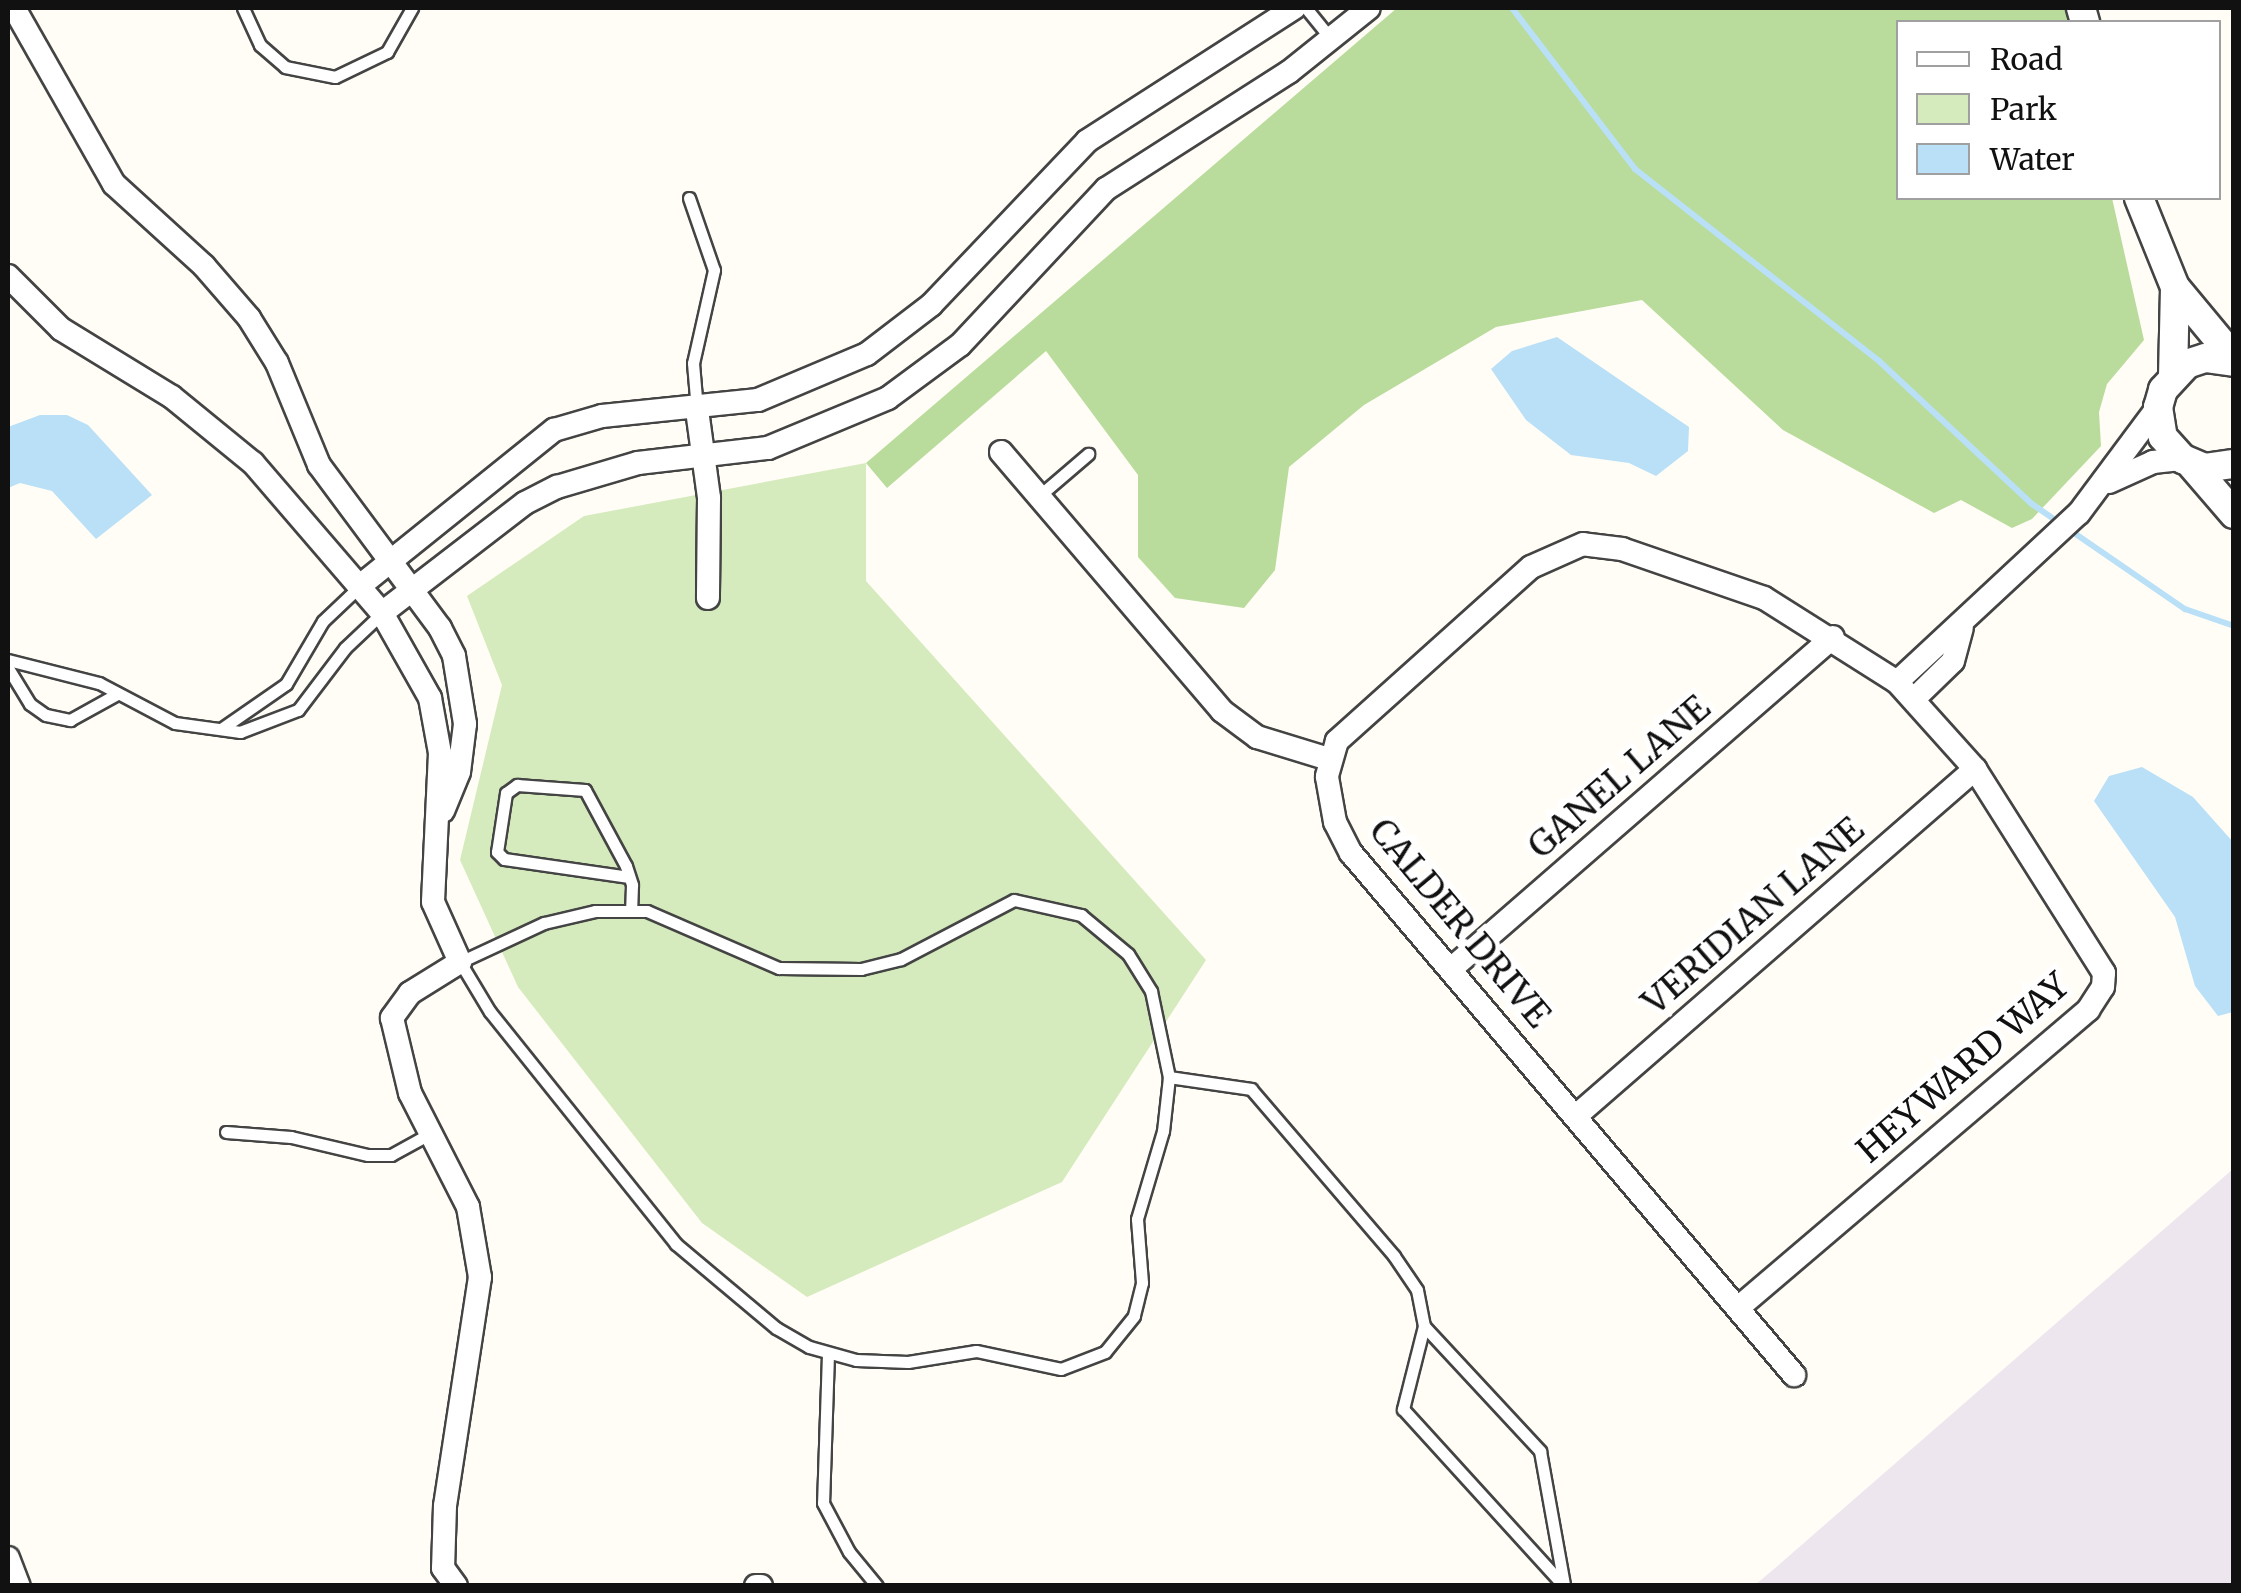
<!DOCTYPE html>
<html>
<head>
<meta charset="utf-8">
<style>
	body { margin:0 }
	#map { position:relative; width:2241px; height:1593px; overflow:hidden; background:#fffdf5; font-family:Merriweather,serif }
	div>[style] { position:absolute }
	.industrial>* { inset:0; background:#eee6ef }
	.green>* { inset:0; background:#d5ebbd }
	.forest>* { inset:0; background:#b9dc9c }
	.water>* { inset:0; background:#b9e0f7 }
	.stream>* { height:6px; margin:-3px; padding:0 3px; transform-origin:3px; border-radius:3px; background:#b9e0f7 }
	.roads { filter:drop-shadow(2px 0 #444) drop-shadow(-2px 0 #444) drop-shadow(0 2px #444) drop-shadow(0 -2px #444) }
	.service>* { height:11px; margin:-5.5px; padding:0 5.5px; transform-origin:5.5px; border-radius:5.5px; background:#fff }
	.minor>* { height:22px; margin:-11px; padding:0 11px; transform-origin:11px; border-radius:11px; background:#fff }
	.tertiary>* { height:28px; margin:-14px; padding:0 14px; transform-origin:14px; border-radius:14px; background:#fff }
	span { translate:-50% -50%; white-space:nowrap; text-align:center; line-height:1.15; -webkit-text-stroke:10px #fff; paint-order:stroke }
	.street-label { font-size:35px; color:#111 }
	.frame { position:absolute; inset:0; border:10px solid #111; pointer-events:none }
	.legend { position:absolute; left:1896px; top:20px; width:325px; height:180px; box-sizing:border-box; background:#fff; border:2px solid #a0a0a0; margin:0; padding:12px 18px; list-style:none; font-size:30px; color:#111 }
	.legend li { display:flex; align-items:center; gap:20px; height:50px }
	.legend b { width:50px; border:2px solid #a0a0a0 }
</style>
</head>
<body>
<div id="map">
	<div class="industrial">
		<div style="clip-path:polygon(2233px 1169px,2233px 1585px,1755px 1585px,1774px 1569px)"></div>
	</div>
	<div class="green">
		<div style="clip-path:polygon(866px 463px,866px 581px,1206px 960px,1062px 1182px,807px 1297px,702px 1223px,518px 987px,460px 860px,502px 685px,467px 596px,584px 516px)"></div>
	</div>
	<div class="forest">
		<div style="clip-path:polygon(1397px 8px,2069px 8px,2072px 22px,1898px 22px,1898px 198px,2112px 198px,2144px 340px,2107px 384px,2099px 412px,2101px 446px,2032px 519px,2012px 528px,1961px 500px,1934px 513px,1783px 430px,1642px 300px,1496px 327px,1364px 405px,1289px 467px,1275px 570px,1244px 608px,1175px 598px,1138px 557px,1138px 475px,1046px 351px,887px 488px,866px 463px)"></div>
	</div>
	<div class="water">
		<div style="clip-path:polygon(1557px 337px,1689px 427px,1688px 451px,1656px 476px,1629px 463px,1571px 455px,1526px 420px,1491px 369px,1512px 351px)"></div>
		<div style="clip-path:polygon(40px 415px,67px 415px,88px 425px,152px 495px,96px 539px,52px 491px,20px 483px,8px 488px,8px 427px)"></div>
		<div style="clip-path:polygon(2142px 767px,2193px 797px,2233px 842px,2233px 1012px,2218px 1016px,2195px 986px,2175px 917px,2094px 801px,2109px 776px)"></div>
	</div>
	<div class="stream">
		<div style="left:1512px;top:8px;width:203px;rotate:52.6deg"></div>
		<div style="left:1635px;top:169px;width:310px;rotate:38.2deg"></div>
		<div style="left:1879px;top:361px;width:209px;rotate:43.1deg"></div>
		<div style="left:2032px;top:504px;width:186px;rotate:34.5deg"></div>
		<div style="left:2185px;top:609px;width:52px;rotate:19.1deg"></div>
	</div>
	<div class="roads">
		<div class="service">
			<div style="left:243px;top:8px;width:41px;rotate:65.3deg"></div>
			<div style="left:260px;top:45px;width:33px;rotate:41deg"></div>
			<div style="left:285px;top:67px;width:51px;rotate:11.3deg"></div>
			<div style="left:335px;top:77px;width:58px;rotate:-25.7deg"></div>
			<div style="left:387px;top:52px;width:51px;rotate:-60.4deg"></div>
			<div style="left:1306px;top:8px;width:40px;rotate:51deg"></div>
			<div style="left:689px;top:198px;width:76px;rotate:70.9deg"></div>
			<div style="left:714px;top:270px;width:95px;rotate:102.7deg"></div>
			<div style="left:693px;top:363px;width:47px;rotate:85.1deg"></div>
			<div style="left:1039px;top:496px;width:65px;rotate:-40.6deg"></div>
			<div style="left:8px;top:660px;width:94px;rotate:14.2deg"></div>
			<div style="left:99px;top:683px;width:86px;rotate:27.8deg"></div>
			<div style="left:175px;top:723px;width:66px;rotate:7.9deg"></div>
			<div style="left:240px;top:732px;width:62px;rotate:-20.8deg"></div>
			<div style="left:298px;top:710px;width:78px;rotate:-52.8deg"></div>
			<div style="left:345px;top:648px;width:51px;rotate:-43.4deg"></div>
			<div style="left:8px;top:668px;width:42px;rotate:58.6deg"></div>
			<div style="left:30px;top:704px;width:19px;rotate:35deg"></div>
			<div style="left:46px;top:715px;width:25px;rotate:12deg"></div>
			<div style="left:70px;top:720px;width:54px;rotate:-29deg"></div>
			<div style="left:221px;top:729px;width:79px;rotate:-34.7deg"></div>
			<div style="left:286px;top:684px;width:73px;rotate:-59.6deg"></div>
			<div style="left:323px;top:621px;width:52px;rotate:-43.5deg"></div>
			<div style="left:629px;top:877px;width:126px;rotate:-171.8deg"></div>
			<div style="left:504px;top:859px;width:10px;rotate:-135deg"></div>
			<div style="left:497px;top:852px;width:60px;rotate:-81.3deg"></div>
			<div style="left:506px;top:793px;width:14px;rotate:-36deg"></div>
			<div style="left:517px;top:785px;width:68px;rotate:4.2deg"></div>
			<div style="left:585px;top:790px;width:86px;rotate:61.7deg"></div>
			<div style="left:626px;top:866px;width:20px;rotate:72deg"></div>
			<div style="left:632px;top:885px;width:26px;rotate:92deg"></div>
			<div style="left:1014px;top:900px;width:69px;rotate:12.6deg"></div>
			<div style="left:1081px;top:915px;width:61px;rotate:39.7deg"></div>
			<div style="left:1128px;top:954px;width:44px;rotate:58.1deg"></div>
			<div style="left:1151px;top:991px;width:88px;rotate:78.2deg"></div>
			<div style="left:1169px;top:1077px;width:54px;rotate:96.3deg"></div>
			<div style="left:1163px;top:1131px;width:92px;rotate:106.5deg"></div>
			<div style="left:1137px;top:1219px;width:64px;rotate:85.5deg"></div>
			<div style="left:1142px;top:1283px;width:34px;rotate:104deg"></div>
			<div style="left:1134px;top:1316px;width:46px;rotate:128.9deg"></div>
			<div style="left:1105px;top:1352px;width:47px;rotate:158.9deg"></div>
			<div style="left:1061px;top:1369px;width:87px;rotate:-168deg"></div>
			<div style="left:976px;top:1351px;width:69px;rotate:170.8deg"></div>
			<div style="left:908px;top:1362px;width:52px;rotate:-177.8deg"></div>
			<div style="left:856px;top:1360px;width:49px;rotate:-164.5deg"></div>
			<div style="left:809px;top:1347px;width:38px;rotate:-150deg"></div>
			<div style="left:776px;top:1328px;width:131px;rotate:-140deg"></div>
			<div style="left:676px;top:1244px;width:297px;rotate:-128.7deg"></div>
			<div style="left:490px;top:1012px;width:58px;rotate:-121deg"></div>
			<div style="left:460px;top:962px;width:93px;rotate:-24.9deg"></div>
			<div style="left:544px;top:923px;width:52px;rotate:-13.2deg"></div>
			<div style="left:595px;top:911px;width:52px"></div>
			<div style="left:647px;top:911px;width:144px;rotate:23.4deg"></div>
			<div style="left:779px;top:968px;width:82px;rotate:0.7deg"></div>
			<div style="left:861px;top:969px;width:41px;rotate:-14deg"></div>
			<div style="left:901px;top:959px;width:127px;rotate:-27.6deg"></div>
			<div style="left:1169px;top:1077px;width:83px;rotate:8.3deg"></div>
			<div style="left:1251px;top:1089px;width:220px;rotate:49.4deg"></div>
			<div style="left:1394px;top:1256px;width:41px;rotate:55.9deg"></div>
			<div style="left:1417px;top:1290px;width:37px;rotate:79deg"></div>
			<div style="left:1424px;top:1326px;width:86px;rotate:104.2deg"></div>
			<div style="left:1403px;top:1409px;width:239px;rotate:47.7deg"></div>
			<div style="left:226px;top:1132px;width:65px;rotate:4.4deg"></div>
			<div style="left:291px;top:1137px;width:79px;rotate:13.2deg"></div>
			<div style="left:368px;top:1155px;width:23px"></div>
			<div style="left:391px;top:1155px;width:46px;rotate:-28.8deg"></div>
			<div style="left:1424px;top:1326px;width:171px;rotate:47.1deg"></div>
			<div style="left:1540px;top:1451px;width:135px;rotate:79.8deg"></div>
			<div style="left:828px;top:1354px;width:149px;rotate:91.9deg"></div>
			<div style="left:823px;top:1503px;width:55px;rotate:62deg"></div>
			<div style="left:849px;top:1552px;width:44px;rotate:50.5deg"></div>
		</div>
		<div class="minor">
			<div style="left:14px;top:8px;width:202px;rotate:60.4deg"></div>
			<div style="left:114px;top:184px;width:122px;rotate:42.3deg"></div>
			<div style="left:204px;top:266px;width:69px;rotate:49.1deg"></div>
			<div style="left:249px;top:318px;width:53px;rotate:58.1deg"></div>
			<div style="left:277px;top:363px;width:110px;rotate:67.6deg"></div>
			<div style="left:319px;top:465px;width:203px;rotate:53.4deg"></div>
			<div style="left:440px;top:628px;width:31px;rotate:63deg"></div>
			<div style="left:454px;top:656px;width:69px;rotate:80.8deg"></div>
			<div style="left:465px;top:724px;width:48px;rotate:97.1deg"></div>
			<div style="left:459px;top:772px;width:42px;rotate:112.3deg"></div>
			<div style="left:8px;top:276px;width:75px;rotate:45deg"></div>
			<div style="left:61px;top:329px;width:130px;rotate:31.5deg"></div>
			<div style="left:172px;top:397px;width:104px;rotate:39.2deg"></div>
			<div style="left:253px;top:463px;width:198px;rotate:49.3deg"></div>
			<div style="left:382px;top:613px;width:98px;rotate:60.5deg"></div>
			<div style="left:430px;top:698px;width:56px;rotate:79.7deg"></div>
			<div style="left:440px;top:753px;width:149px;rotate:92.7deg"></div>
			<div style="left:433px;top:902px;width:66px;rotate:65.8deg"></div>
			<div style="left:460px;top:962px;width:59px;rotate:148.2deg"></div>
			<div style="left:410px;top:993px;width:31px;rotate:126deg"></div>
			<div style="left:392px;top:1018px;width:77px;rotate:76.5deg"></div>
			<div style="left:410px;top:1093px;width:128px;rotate:63deg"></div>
			<div style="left:468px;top:1207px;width:71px;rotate:80.3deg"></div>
			<div style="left:480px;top:1277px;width:232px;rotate:98.7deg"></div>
			<div style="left:445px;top:1506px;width:62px;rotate:91.8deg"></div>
			<div style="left:443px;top:1568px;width:22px;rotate:54deg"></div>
			<div style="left:697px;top:410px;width:89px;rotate:82.2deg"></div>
			<div style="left:709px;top:498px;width:100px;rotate:90.6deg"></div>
			<div style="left:1001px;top:452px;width:340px;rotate:49.5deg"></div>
			<div style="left:1222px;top:711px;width:44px;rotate:36.6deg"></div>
			<div style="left:1257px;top:737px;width:75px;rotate:17deg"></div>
			<div style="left:2109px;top:482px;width:48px;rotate:-24.4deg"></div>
			<div style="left:2153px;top:462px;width:30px;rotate:-6deg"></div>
			<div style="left:361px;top:585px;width:248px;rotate:-38.8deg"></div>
			<div style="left:554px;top:430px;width:50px;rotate:-16.3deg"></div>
			<div style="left:602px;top:416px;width:157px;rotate:-5.9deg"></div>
			<div style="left:758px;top:400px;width:118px;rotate:-22.9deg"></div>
			<div style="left:867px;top:354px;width:81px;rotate:-37.4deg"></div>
			<div style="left:931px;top:305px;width:226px;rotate:-46.4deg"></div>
			<div style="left:1087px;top:141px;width:246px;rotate:-32.7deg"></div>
			<div style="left:382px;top:613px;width:180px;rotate:-37.6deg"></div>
			<div style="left:525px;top:503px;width:36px;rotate:-27deg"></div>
			<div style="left:557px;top:487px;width:84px;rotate:-16.5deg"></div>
			<div style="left:638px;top:463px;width:131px;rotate:-6.6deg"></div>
			<div style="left:768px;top:448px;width:130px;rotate:-22.6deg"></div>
			<div style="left:888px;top:398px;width:89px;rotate:-36.4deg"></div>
			<div style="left:960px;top:345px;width:214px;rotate:-46.9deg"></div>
			<div style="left:1106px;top:189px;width:217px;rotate:-32.6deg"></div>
			<div style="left:1289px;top:72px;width:102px;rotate:-38.7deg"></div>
			<div style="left:1897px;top:682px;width:248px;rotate:-42.9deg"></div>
			<div style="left:2079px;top:513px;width:132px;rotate:-53.3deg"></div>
			<div style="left:1914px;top:699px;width:54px;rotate:-44.3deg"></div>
			<div style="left:1953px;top:661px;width:34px;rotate:-75deg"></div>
			<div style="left:1451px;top:969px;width:506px;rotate:-40.99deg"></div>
			<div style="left:1576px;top:1116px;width:529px;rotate:-41.01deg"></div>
			<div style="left:1738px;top:1308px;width:460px;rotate:-40.4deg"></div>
			<div style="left:2088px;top:1010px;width:27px;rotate:-57deg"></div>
			<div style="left:2103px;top:987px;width:14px;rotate:-86deg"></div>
			<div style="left:2104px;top:973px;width:241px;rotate:-122.3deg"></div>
			<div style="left:1975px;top:769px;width:117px;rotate:-131.9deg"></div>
			<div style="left:1897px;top:682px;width:157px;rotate:-147.7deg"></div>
			<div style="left:1764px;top:598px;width:150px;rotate:-161deg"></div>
			<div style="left:1622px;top:549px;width:39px;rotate:-173deg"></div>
			<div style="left:1583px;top:544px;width:57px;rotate:156.1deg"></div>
			<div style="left:1531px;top:567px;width:261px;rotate:138.1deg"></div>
			<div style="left:1337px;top:741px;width:37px;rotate:106deg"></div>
			<div style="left:1327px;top:777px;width:46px;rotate:79.9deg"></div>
			<div style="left:1335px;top:822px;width:35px;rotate:63deg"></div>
			<div style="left:1351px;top:853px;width:685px;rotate:49.68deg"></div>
			<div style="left:8px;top:1558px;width:30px;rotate:69deg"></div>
			<div style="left:756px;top:1586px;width:5px"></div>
		</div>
		<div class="tertiary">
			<div style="left:2081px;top:8px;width:15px;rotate:74deg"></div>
			<div style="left:2139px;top:198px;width:96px;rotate:68deg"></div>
			<div style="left:2175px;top:287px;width:92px;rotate:50.3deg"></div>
			<div style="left:2234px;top:362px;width:29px;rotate:-172deg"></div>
			<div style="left:2205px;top:358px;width:19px;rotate:162deg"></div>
			<div style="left:2187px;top:364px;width:35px;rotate:133deg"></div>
			<div style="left:2163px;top:390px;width:18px;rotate:106deg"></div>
			<div style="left:2158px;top:407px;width:30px;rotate:81deg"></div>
			<div style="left:2163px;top:437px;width:30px;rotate:48deg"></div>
			<div style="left:2183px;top:459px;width:23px;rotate:23deg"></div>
			<div style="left:2204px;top:468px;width:30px;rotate:-8deg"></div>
			<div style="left:2173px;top:376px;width:88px;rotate:-88.7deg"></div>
			<div style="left:2191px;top:464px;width:66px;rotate:49.3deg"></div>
		</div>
	</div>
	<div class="street-label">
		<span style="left:1619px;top:777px;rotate:-41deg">GANEL LANE</span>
		<span style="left:1753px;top:916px;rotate:-41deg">VERIDIAN LANE</span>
		<span style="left:1460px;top:923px;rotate:50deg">CALDER DRIVE</span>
		<span style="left:1963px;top:1068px;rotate:-41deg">HEYWARD WAY</span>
	</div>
	<div class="frame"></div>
	<ul class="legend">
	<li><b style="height:12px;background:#fff"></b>Road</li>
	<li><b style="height:28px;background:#d5ebbd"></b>Park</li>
	<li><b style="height:28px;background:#b9e0f7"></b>Water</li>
	</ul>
</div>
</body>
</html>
